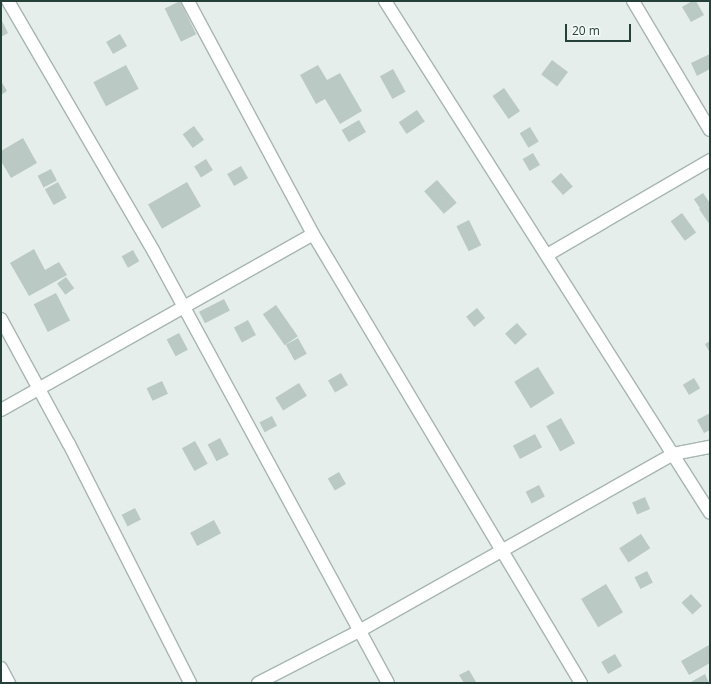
<!DOCTYPE html>
<html>
<head>
<meta charset="utf-8">
<style>
	body { margin:0 }
	#map { position:relative; width:711px; height:684px; overflow:hidden; background:#e5eeea; font-family:"Open Sans",sans-serif }
	div>[style] { position:absolute }
	.building>* { inset:0; background:#bac9c3; transform-origin:0 0 }
	.roads { filter:drop-shadow(1px 0 #a7b6b1) drop-shadow(-1px 0 #a7b6b1) drop-shadow(0 1px #a7b6b1) drop-shadow(0 -1px #a7b6b1) }
	.minor>* { height:12px; margin:-6px; padding:0 6px; transform-origin:6px; border-radius:6px; background:#fff }
	span { translate:-50% -50%; white-space:nowrap; text-align:center; line-height:1.15; -webkit-text-stroke:3.5px #f5faf8; paint-order:stroke }
	.frame { position:absolute; inset:0; border:2px solid #244038; pointer-events:none }
	.scale { position:absolute; left:565px; top:24px; width:66px; height:18px; box-sizing:border-box; border:2px solid #244038; border-top:0; padding-left:5px; font-size:12px; line-height:14px; white-space:nowrap; color:#244038; -webkit-text-stroke:3px #f5faf8; paint-order:stroke }
</style>
</head>
<body>
<div id="map">
	<div class="building">
		<div style="left:180px;top:1px;width:37px;height:17px;rotate:64deg"></div>
		<div style="clip-path:polygon(692px 1px,696px 1px,704px 15px,691px 22px,682px 7px)"></div>
		<div style="clip-path:polygon(1px 19px,8px 33px,1px 37px)"></div>
		<div style="left:120px;top:34px;width:14px;height:16px;rotate:60deg"></div>
		<div style="clip-path:polygon(710px 54px,710px 69px,697px 76px,691px 63px)"></div>
		<div style="left:552px;top:60px;width:20px;height:18px;rotate:37deg"></div>
		<div style="left:126px;top:65px;width:27px;height:37px;rotate:62deg"></div>
		<div style="clip-path:polygon(318px 65px,327px 80px,340px 73px,362px 111px,340px 124px,325px 99px,316px 104px,300px 75px)"></div>
		<div style="left:393px;top:69px;width:26px;height:15px;rotate:61deg"></div>
		<div style="clip-path:polygon(1px 81px,7px 91px,1px 95px)"></div>
		<div style="left:504px;top:88px;width:28px;height:14px;rotate:55deg"></div>
		<div style="left:417px;top:110px;width:14px;height:22px;rotate:56deg"></div>
		<div style="left:359px;top:120px;width:14px;height:20px;rotate:60deg"></div>
		<div style="left:194px;top:126px;width:17px;height:14px;rotate:54deg"></div>
		<div style="left:530px;top:127px;width:17px;height:12px;rotate:59deg"></div>
		<div style="clip-path:polygon(23px 138px,37px 163px,11px 178px,1px 161px,1px 151px)"></div>
		<div style="left:533px;top:153px;width:14px;height:12px;rotate:60deg"></div>
		<div style="left:206px;top:159px;width:13px;height:14px;rotate:58deg"></div>
		<div style="left:241px;top:166px;width:14px;height:16px;rotate:60deg"></div>
		<div style="left:51px;top:169px;width:13px;height:15px;rotate:63deg"></div>
		<div style="left:561px;top:173px;width:18px;height:13px;rotate:49deg"></div>
		<div style="left:437px;top:180px;width:30px;height:17px;rotate:49deg"></div>
		<div style="left:58px;top:182px;width:18px;height:15px;rotate:61deg"></div>
		<div style="left:187px;top:182px;width:28px;height:45px;rotate:60deg"></div>
		<div style="left:703px;top:193px;width:11px;height:11px;rotate:56deg"></div>
		<div style="clip-path:polygon(710px 201px,710px 225px,699px 209px)"></div>
		<div style="left:682px;top:213px;width:24px;height:14px;rotate:54deg"></div>
		<div style="left:469px;top:220px;width:28px;height:14px;rotate:64deg"></div>
		<div style="clip-path:polygon(34px 249px,45px 270px,59px 262px,67px 275px,29px 296px,10px 263px)"></div>
		<div style="left:133px;top:250px;width:13px;height:13px;rotate:61deg"></div>
		<div style="left:66px;top:277px;width:14px;height:11px;rotate:54deg"></div>
		<div style="left:56px;top:293px;width:31px;height:25px;rotate:63deg"></div>
		<div style="left:224px;top:299px;width:13px;height:28px;rotate:63deg"></div>
		<div style="left:276px;top:305px;width:38px;height:16px;rotate:55deg"></div>
		<div style="left:477px;top:308px;width:13px;height:14px;rotate:51deg"></div>
		<div style="left:248px;top:320px;width:17px;height:16px;rotate:62deg"></div>
		<div style="left:517px;top:323px;width:15px;height:16px;rotate:48deg"></div>
		<div style="left:179px;top:333px;width:19px;height:14px;rotate:62deg"></div>
		<div style="left:298px;top:338px;width:18px;height:14px;rotate:61deg"></div>
		<div style="clip-path:polygon(710px 341px,710px 353px,705px 344px)"></div>
		<div style="left:538px;top:367px;width:31px;height:28px;rotate:58deg"></div>
		<div style="left:341px;top:373px;width:14px;height:15px;rotate:60deg"></div>
		<div style="left:694px;top:378px;width:12px;height:13px;rotate:59deg"></div>
		<div style="left:162px;top:381px;width:14px;height:17px;rotate:65deg"></div>
		<div style="left:299px;top:383px;width:15px;height:28px;rotate:58deg"></div>
		<div style="clip-path:polygon(710px 413px,710px 430px,704px 433px,697px 420px)"></div>
		<div style="left:272px;top:416px;width:11px;height:14px;rotate:63deg"></div>
		<div style="left:561px;top:418px;width:29px;height:17px;rotate:61deg"></div>
		<div style="left:535px;top:434px;width:15px;height:25px;rotate:62deg"></div>
		<div style="left:220px;top:438px;width:19px;height:14px;rotate:62deg"></div>
		<div style="left:195px;top:441px;width:26px;height:15px;rotate:61deg"></div>
		<div style="left:339px;top:472px;width:14px;height:13px;rotate:60deg"></div>
		<div style="left:539px;top:485px;width:13px;height:15px;rotate:63deg"></div>
		<div style="left:645px;top:497px;width:13px;height:14px;rotate:67deg"></div>
		<div style="left:135px;top:508px;width:13px;height:15px;rotate:63deg"></div>
		<div style="left:214px;top:520px;width:15px;height:27px;rotate:62deg"></div>
		<div style="left:641px;top:534px;width:17px;height:26px;rotate:57deg"></div>
		<div style="left:647px;top:571px;width:13px;height:14px;rotate:63deg"></div>
		<div style="left:606px;top:584px;width:33px;height:29px;rotate:59deg"></div>
		<div style="left:691px;top:594px;width:16px;height:13px;rotate:47deg"></div>
		<div style="clip-path:polygon(709px 645px,710px 663px,689px 675px,681px 661px)"></div>
		<div style="left:615px;top:654px;width:14px;height:16px;rotate:60deg"></div>
		<div style="clip-path:polygon(469px 670px,476px 682px,475px 683px,464px 683px,459px 675px)"></div>
		<div style="clip-path:polygon(705px 674px,709px 683px,691px 683px,691px 682px)"></div>
	</div>
	<div class="roads">
		<div class="minor">
			<div style="left:8px;top:1px;width:290px;rotate:59.8deg"></div>
			<div style="left:154px;top:252px;width:490px;rotate:61.5deg"></div>
			<div style="left:188px;top:1px;width:264px;rotate:61.8deg"></div>
			<div style="left:313px;top:234px;width:523px;rotate:59.17deg"></div>
			<div style="left:385px;top:1px;width:606px;rotate:57.59deg"></div>
			<div style="left:633px;top:1px;width:150px;rotate:59.2deg"></div>
			<div style="left:547px;top:255px;width:189px;rotate:-30.2deg"></div>
			<div style="left:1px;top:319px;width:142px;rotate:61.5deg"></div>
			<div style="left:69px;top:444px;width:268px;rotate:63.1deg"></div>
			<div style="left:1px;top:410px;width:358px;rotate:-29.4deg"></div>
			<div style="left:1px;top:668px;width:17px;rotate:62deg"></div>
			<div style="left:258px;top:683px;width:116px;rotate:-27.2deg"></div>
			<div style="left:361px;top:630px;width:358px;rotate:-29.4deg"></div>
			<div style="left:673px;top:454px;width:38px;rotate:-11deg"></div>
		</div>
	</div>
	<div class="frame"></div>
	<div class="scale">20 m</div>
</div>
</body>
</html>
